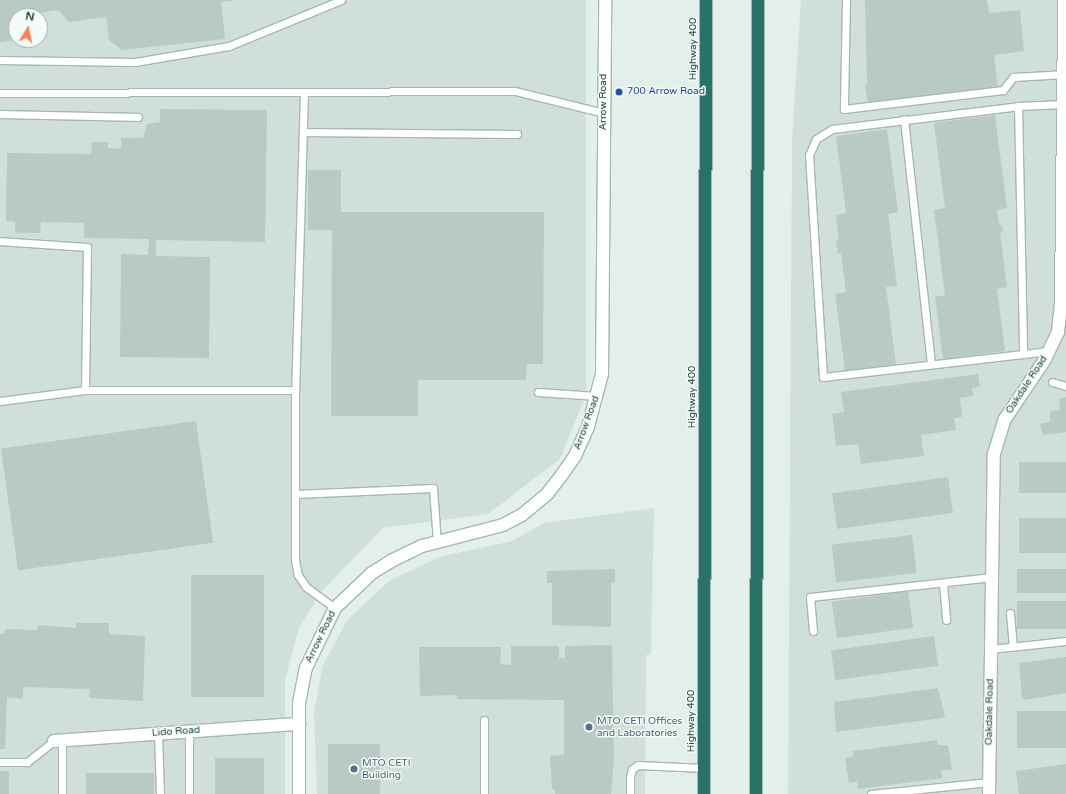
<!DOCTYPE html>
<html>
<head>
<meta charset="utf-8">
<style>
	body { margin:0 }
	#map { position:relative; width:1066px; height:794px; overflow:hidden; background:#e3efea; font-family:"Varela Round",sans-serif }
	div>[style] { position:absolute }
	.built>* { inset:0; background:#d1dfd9 }
	.building>* { inset:0; background:#b8cac3; transform-origin:0 0 }
	.roads { filter:drop-shadow(1px 0 #a5b8b2) drop-shadow(-1px 0 #a5b8b2) drop-shadow(0 1px #a5b8b2) drop-shadow(0 -1px #a5b8b2) }
	.lane>* { height:7px; margin:-3.5px; padding:0 3.5px; transform-origin:3.5px; border-radius:3.5px; background:#fff }
	.street>* { height:12px; margin:-6px; padding:0 6px; transform-origin:6px; border-radius:6px; background:#fff }
	.secondary>* { height:12px; margin:-6px; padding:0 6px; transform-origin:6px; border-radius:6px; background:#fff }
	.highway>* { height:12px; margin:-6px; padding:0 6px; transform-origin:6px; border-radius:6px; background:#287365 }
	.dots>* { width:11px; height:11px; translate:-50% -50%; box-sizing:border-box; border:2px solid #f5fbf8; border-radius:50% }
	span { translate:-50% -50%; white-space:nowrap; text-align:center; line-height:1.15; -webkit-text-stroke:3px #f5fbf8; paint-order:stroke }
	.street-label { font-size:10px; color:#20433a }
	.transit-label { font-size:10px; color:#164399 }
	.left { translate:0 -50%; text-align:left }
	.service-label { font-size:10px; color:#4e5e75 }
	.north { position:absolute; left:8px; top:8px; width:40px; height:40px; box-sizing:border-box; background:#f5fbf8; border:1px solid #a0b1ac; border-radius:50%; rotate:10deg; font-size:11px; font-weight:700; line-height:16px; text-align:center; color:#20433a }
	.north::after { content:''; display:block; margin:auto; width:14px; height:18px; background:#ff7f51; clip-path:polygon(50% 0,100% 100%,50% 72%,0 100%) }
</style>
</head>
<body>
<div id="map">
	<div class="built">
		<div style="clip-path:polygon(evenodd,0 0,586px 0,586px 395px,560px 459px,488px 514px,383px 528px,321px 592px,299px 628px,285px 680px,285px 794px,0 794px,0 0,16px 16px,40px 16px,40px 40px,16px 40px,16px 16px)"></div>
		<div style="clip-path:polygon(801px 0,1066px 0,1066px 794px,788px 794px,792px 140px)"></div>
		<div style="clip-path:polygon(654px 508px,651px 655px,646px 655px,645px 794px,317px 794px,314px 712px,323px 665px,348px 619px,389px 581px,439px 557px,512px 541px,544px 523px)"></div>
	</div>
	<div class="building">
		<div style="clip-path:polygon(0 0,232px 0,232px 1px,221px 2px,225px 39px,122px 50px,109px 40px,106px 17px,69px 22px,58px 10px,16px 16px,16px 40px,0 42px)"></div>
		<div style="clip-path:polygon(865px 0,987px 0,989px 13px,1020px 10px,1024px 51px,994px 55px,998px 88px,868px 103px,865px 85px,867px 85px)"></div>
		<div style="clip-path:polygon(160px 109px,267px 110px,265px 242px,156px 240px,156px 256px,210px 257px,209px 358px,120px 357px,121px 254px,148px 255px,149px 239px,84px 238px,84px 223px,41px 222px,40px 233px,15px 233px,15px 222px,6px 221px,7px 153px,91px 154px,92px 142px,108px 142px,108px 148px,121px 149px,121px 138px,143px 138px,147px 124px,160px 122px)"></div>
		<div style="clip-path:polygon(995px 115px,1007px 208px,997px 210px,999px 225px,1002px 225px,1003px 232px,1000px 233px,1007px 287px,997px 289px,1005px 351px,943px 359px,935px 297px,945px 295px,934px 210px,945px 208px,934px 123px)"></div>
		<div style="clip-path:polygon(887px 129px,898px 212px,888px 214px,897px 286px,886px 287px,896px 365px,845px 371px,835px 294px,846px 292px,841px 254px,838px 254px,836px 241px,839px 240px,836px 215px,846px 213px,836px 136px)"></div>
		<div style="clip-path:polygon(308px 170px,341px 170px,341px 212px,544px 212px,543px 364px,527px 364px,526px 380px,418px 380px,418px 416px,331px 416px,332px 230px,308px 230px)"></div>
		<div style="clip-path:polygon(978px 374px,980px 387px,972px 388px,973px 396px,960px 398px,962px 417px,954px 418px,956px 430px,921px 435px,924px 456px,861px 464px,858px 444px,836px 446px,832px 414px,844px 412px,841px 392px)"></div>
		<div style="clip-path:polygon(1066px 397px,1066px 432px,1043px 435px,1040px 424px,1050px 422px,1050px 411px,1060px 410px,1059px 399px)"></div>
		<div style="left:196px;top:421px;width:123px;height:197px;rotate:82deg"></div>
		<div style="left:1066px;top:462px;width:31px;height:47px;rotate:90deg"></div>
		<div style="left:948px;top:477px;width:36px;height:117px;rotate:82deg"></div>
		<div style="left:1066px;top:518px;width:35px;height:47px;rotate:90deg"></div>
		<div style="left:912px;top:535px;width:38px;height:81px;rotate:83deg"></div>
		<div style="clip-path:polygon(615px 569px,615px 583px,611px 583px,611px 627px,552px 625px,552px 583px,547px 583px,547px 571px)"></div>
		<div style="left:1066px;top:569px;width:24px;height:49px;rotate:90deg"></div>
		<div style="left:191px;top:575px;width:73px;height:122px"></div>
		<div style="left:908px;top:591px;width:37px;height:77px;rotate:82deg"></div>
		<div style="left:1066px;top:601px;width:28px;height:49px;rotate:90deg"></div>
		<div style="clip-path:polygon(76px 623px,109px 623px,109px 634px,145px 636px,143px 701px,89px 698px,90px 689px,23px 687px,23px 699px,7px 697px,5px 749px,0 749px,0 634px,4px 634px,5px 629px,37px 630px,38px 625px,76px 628px)"></div>
		<div style="left:934px;top:636px;width:30px;height:104px;rotate:82deg"></div>
		<div style="clip-path:polygon(612px 645px,614px 760px,611px 794px,555px 794px,555px 789px,552px 789px,550px 756px,564px 755px,564px 700px,457px 699px,457px 695px,420px 696px,419px 647px,501px 647px,500px 664px,511px 665px,511px 646px,559px 646px,559px 658px,565px 658px,565px 646px)"></div>
		<div style="clip-path:polygon(1066px 657px,1066px 693px,1025px 700px,1022px 698px,1019px 663px)"></div>
		<div style="clip-path:polygon(938px 688px,945px 717px,942px 718px,836px 732px,834px 702px)"></div>
		<div style="left:1066px;top:711px;width:37px;height:49px;rotate:90deg"></div>
		<div style="clip-path:polygon(937px 740px,938px 745px,948px 745px,952px 770px,941px 770px,943px 778px,858px 789px,857px 782px,849px 783px,845px 759px,854px 756px,853px 751px)"></div>
		<div style="left:328px;top:744px;width:52px;height:50px"></div>
		<div style="left:215px;top:758px;width:49px;height:36px"></div>
		<div style="clip-path:polygon(1066px 764px,1066px 794px,1019px 794px,1016px 771px)"></div>
		<div style="left:0;top:771px;width:9px;height:23px"></div>
		<div style="left:86px;top:773px;width:68px;height:21px"></div>
	</div>
	<div class="roads">
		<div class="lane">
			<div style="left:846px;top:0;width:109px;rotate:91.1deg"></div>
			<div style="left:844px;top:109px;width:160px;rotate:-6.8deg"></div>
			<div style="left:1003px;top:90px;width:16px;rotate:-52deg"></div>
			<div style="left:1013px;top:77px;width:53px;rotate:-3.2deg"></div>
			<div style="left:0;top:60px;width:135px;rotate:0.8deg"></div>
			<div style="left:135px;top:62px;width:95px;rotate:-9.7deg"></div>
			<div style="left:229px;top:46px;width:121px;rotate:-22.3deg"></div>
			<div style="left:304px;top:92px;width:298px;rotate:91.7deg"></div>
			<div style="left:295px;top:390px;width:170px;rotate:90deg"></div>
			<div style="left:295px;top:560px;width:15px;rotate:79deg"></div>
			<div style="left:298px;top:575px;width:14px;rotate:56deg"></div>
			<div style="left:306px;top:587px;width:36px;rotate:36deg"></div>
			<div style="left:0;top:93px;width:515px;rotate:-0.22deg"></div>
			<div style="left:515px;top:91px;width:92px;rotate:13.9deg"></div>
			<div style="left:1018px;top:106px;width:247px;rotate:88.8deg"></div>
			<div style="left:0;top:114px;width:138px;rotate:1.2deg"></div>
			<div style="left:904px;top:119px;width:246px;rotate:83.7deg"></div>
			<div style="left:303px;top:132px;width:214px;rotate:0.5deg"></div>
			<div style="left:0;top:241px;width:87px;rotate:3.9deg"></div>
			<div style="left:87px;top:247px;width:143px;rotate:90.8deg"></div>
			<div style="left:1049px;top:351px;width:227px;rotate:173.4deg"></div>
			<div style="left:823px;top:377px;width:222px;rotate:-93.6deg"></div>
			<div style="left:809px;top:155px;width:17px;rotate:-66deg"></div>
			<div style="left:816px;top:139px;width:19px;rotate:-32deg"></div>
			<div style="left:832px;top:129px;width:187px;rotate:-7deg"></div>
			<div style="left:1018px;top:106px;width:45px;rotate:-2.5deg"></div>
			<div style="left:1052px;top:382px;width:15px;rotate:16deg"></div>
			<div style="left:538px;top:392px;width:59px;rotate:3.9deg"></div>
			<div style="left:0;top:401px;width:86px;rotate:-7.4deg"></div>
			<div style="left:85px;top:390px;width:210px"></div>
			<div style="left:295px;top:494px;width:138px;rotate:-2.5deg"></div>
			<div style="left:433px;top:488px;width:54px;rotate:85.8deg"></div>
			<div style="left:943px;top:583px;width:37px;rotate:85deg"></div>
			<div style="left:1010px;top:613px;width:33px;rotate:85deg"></div>
			<div style="left:813px;top:631px;width:34px;rotate:-95deg"></div>
			<div style="left:810px;top:597px;width:183px;rotate:-6.3deg"></div>
			<div style="left:991px;top:649px;width:75px;rotate:-6.1deg"></div>
			<div style="left:189px;top:732px;width:62px;rotate:90deg"></div>
			<div style="left:158px;top:734px;width:60px;rotate:88.1deg"></div>
			<div style="left:62px;top:740px;width:54px;rotate:90deg"></div>
			<div style="left:0;top:762px;width:27px"></div>
			<div style="left:27px;top:762px;width:34px;rotate:-38deg"></div>
			<div style="left:484px;top:794px;width:74px;rotate:-90deg"></div>
			<div style="left:630px;top:794px;width:17px;rotate:-90deg"></div>
			<div style="left:630px;top:777px;width:8px;rotate:-76deg"></div>
			<div style="left:632px;top:769px;width:7px;rotate:-34deg"></div>
			<div style="left:638px;top:765px;width:66px;rotate:2.6deg"></div>
			<div style="left:871px;top:794px;width:119px;rotate:-5.8deg"></div>
		</div>
		<div class="street">
			<div style="left:54px;top:741px;width:246px;rotate:-4deg"></div>
		</div>
		<div class="secondary">
			<div style="left:299px;top:794px;width:91px;rotate:-90deg"></div>
			<div style="left:299px;top:703px;width:36px;rotate:-79deg"></div>
			<div style="left:306px;top:668px;width:67px;rotate:-64.2deg"></div>
			<div style="left:335px;top:608px;width:51px;rotate:-43.4deg"></div>
			<div style="left:372px;top:573px;width:22px;rotate:-32deg"></div>
			<div style="left:391px;top:561px;width:34px;rotate:-26deg"></div>
			<div style="left:422px;top:546px;width:84px;rotate:-14.5deg"></div>
			<div style="left:503px;top:525px;width:21px;rotate:-28deg"></div>
			<div style="left:522px;top:515px;width:33px;rotate:-40deg"></div>
			<div style="left:547px;top:494px;width:23px;rotate:-52deg"></div>
			<div style="left:561px;top:476px;width:24px;rotate:-55deg"></div>
			<div style="left:575px;top:456px;width:32px;rotate:-66deg"></div>
			<div style="left:588px;top:427px;width:55px;rotate:-75.2deg"></div>
			<div style="left:602px;top:374px;width:374px;rotate:-89.5deg"></div>
			<div style="left:989px;top:794px;width:340px;rotate:-89.2deg"></div>
			<div style="left:994px;top:454px;width:37px;rotate:-73deg"></div>
			<div style="left:1005px;top:419px;width:70px;rotate:-56.1deg"></div>
			<div style="left:1044px;top:361px;width:32px;rotate:-64deg"></div>
			<div style="left:1058px;top:332px;width:31px;rotate:-84deg"></div>
			<div style="left:1061px;top:301px;width:301px;rotate:-89.4deg"></div>
		</div>
		<div class="highway">
			<div style="left:704px;top:794px;width:794px;rotate:-89.86deg"></div>
			<div style="left:756px;top:794px;width:794px;rotate:-89.86deg"></div>
		</div>
	</div>
	<div class="dots">
		<div style="left:619px;top:92px;background:#1a4fb4"></div>
		<div style="left:589px;top:727px;background:#5c6f8a"></div>
		<div style="left:354px;top:769px;background:#5c6f8a"></div>
	</div>
	<div class="street-label">
		<span style="left:694px;top:49px;rotate:-90deg">Highway 400</span>
		<span style="left:604px;top:102px;rotate:-90deg">Arrow Road</span>
		<span style="left:1027px;top:385px;rotate:-57deg">Oakdale Road</span>
		<span style="left:693px;top:397px;rotate:-90deg">Highway 400</span>
		<span style="left:587px;top:423px;rotate:-70deg">Arrow Road</span>
		<span style="left:321px;top:637px;rotate:-64deg">Arrow Road</span>
		<span style="left:990px;top:712px;rotate:-89deg">Oakdale Road</span>
		<span style="left:692px;top:721px;rotate:-90deg">Highway 400</span>
		<span style="left:176px;top:732px;rotate:-4deg">Lido Road</span>
	</div>
	<div class="transit-label">
		<span class="left" style="left:627px;top:92px">700 Arrow Road</span>
	</div>
	<div class="service-label">
		<span class="left" style="left:597px;top:727px">MTO CETI Offices<br>and Laboratories</span>
		<span class="left" style="left:362px;top:769px">MTO CETI<br>Building</span>
	</div>
	<div class="north">N</div>
</div>
</body>
</html>
